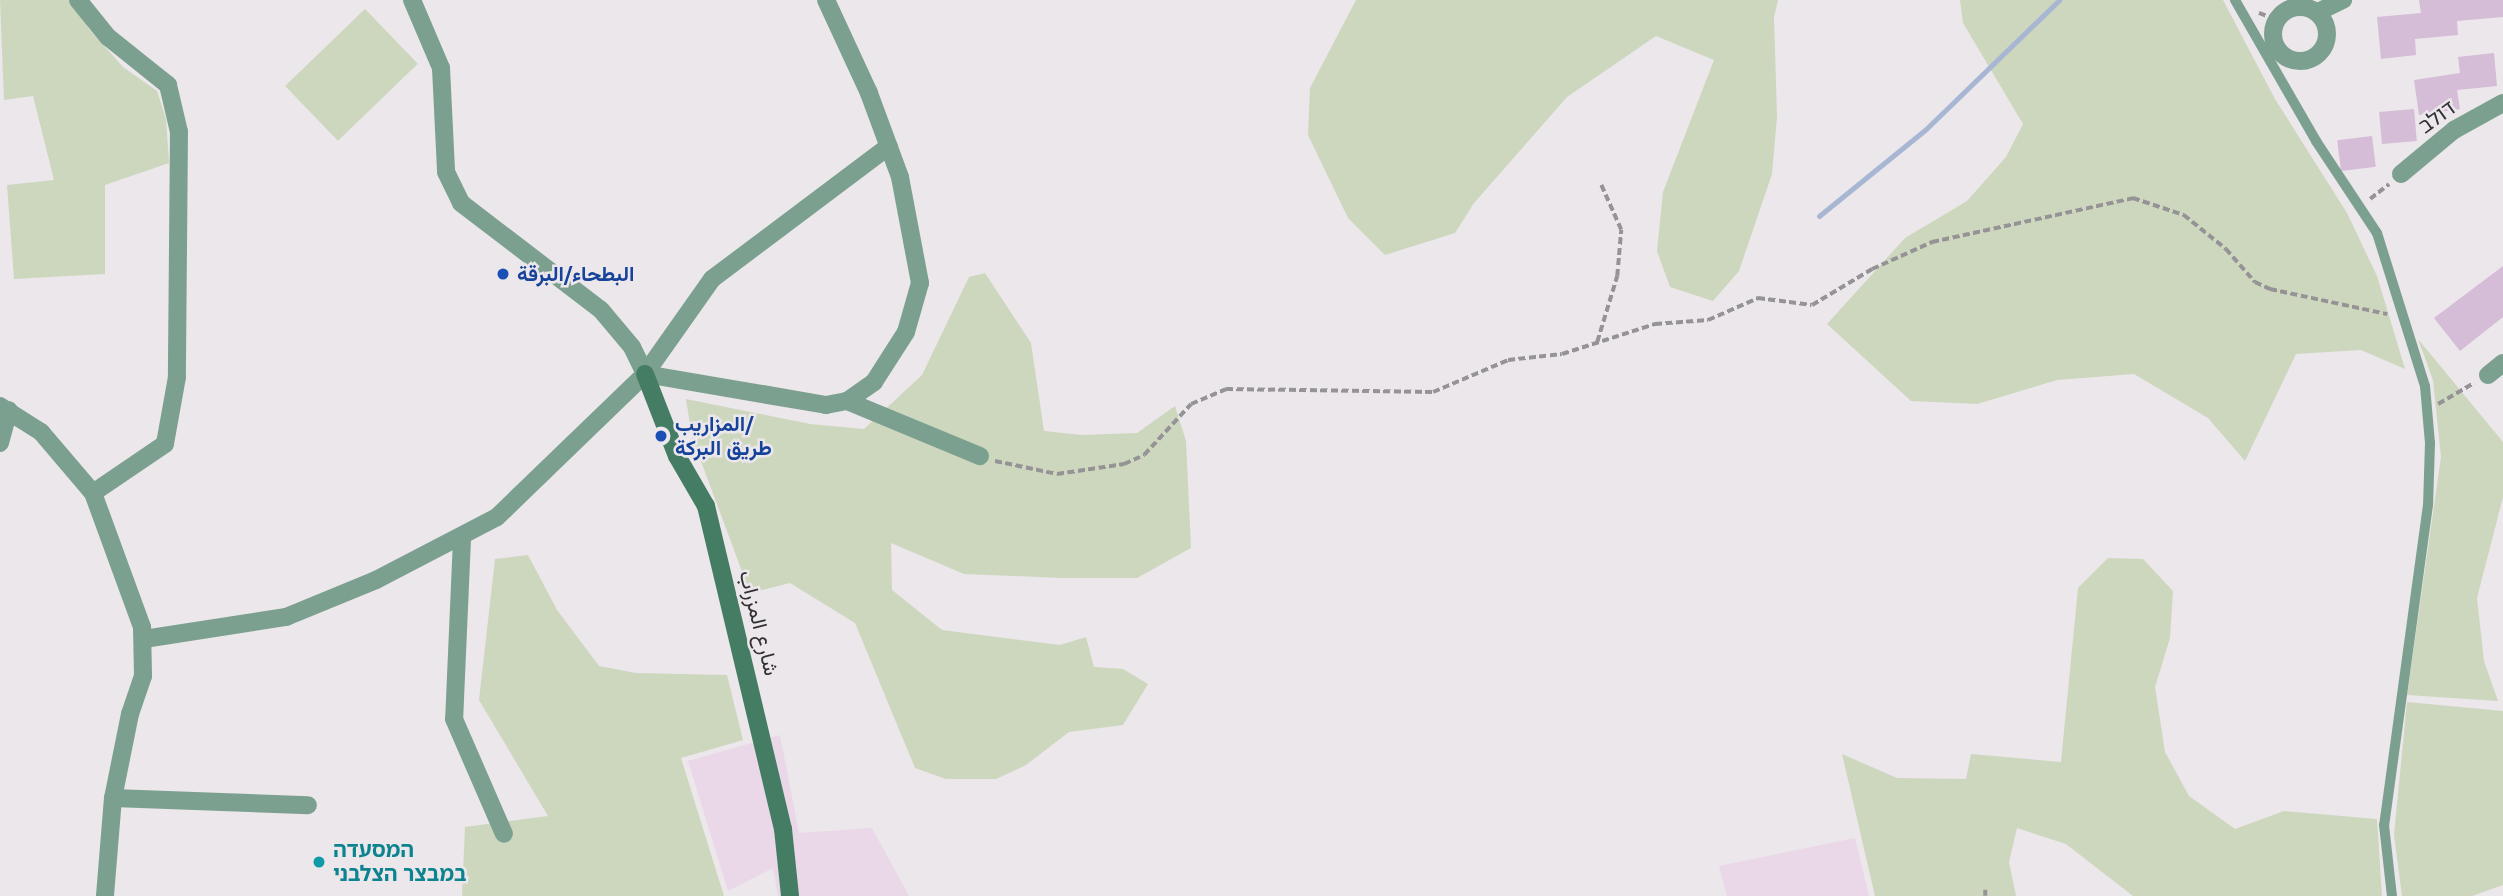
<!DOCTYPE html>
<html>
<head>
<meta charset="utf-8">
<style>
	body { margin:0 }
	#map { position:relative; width:2503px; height:896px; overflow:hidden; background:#ebe7eb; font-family:"Space Grotesk",Vazirmatn,"Noto Sans Hebrew",sans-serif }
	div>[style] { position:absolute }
	.industrial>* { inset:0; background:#ead8e9 }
	.green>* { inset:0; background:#cdd7be; transform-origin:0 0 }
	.stream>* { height:5px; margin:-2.5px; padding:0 2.5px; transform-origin:2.5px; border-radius:2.5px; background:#a7b6d3 }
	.building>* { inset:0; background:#d5bcd7; transform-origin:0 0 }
	.path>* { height:3.5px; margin-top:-1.75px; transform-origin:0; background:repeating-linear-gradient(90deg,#969396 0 7px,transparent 0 10.5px) }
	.lane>* { height:10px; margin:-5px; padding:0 5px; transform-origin:5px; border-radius:5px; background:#7ca08f }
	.street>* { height:18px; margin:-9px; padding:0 9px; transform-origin:9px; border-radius:9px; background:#7ca08f }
	.street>.ring { margin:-9px; padding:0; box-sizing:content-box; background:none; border:18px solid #7ca08f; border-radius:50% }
	.secondary>* { height:18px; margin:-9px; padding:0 9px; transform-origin:9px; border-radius:9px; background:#457d64 }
	.dots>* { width:19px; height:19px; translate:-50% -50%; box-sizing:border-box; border:4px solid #ebe7eb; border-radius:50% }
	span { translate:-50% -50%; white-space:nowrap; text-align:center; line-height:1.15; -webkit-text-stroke:5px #ebe7eb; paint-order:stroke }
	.street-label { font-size:21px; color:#323032 }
	.transit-label { font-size:21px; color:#164399; font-weight:700 }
	.left { translate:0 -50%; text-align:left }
	.culture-label { font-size:21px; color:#0d838f; font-weight:700 }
</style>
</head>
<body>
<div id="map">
	<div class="industrial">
		<div style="clip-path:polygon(780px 735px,799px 833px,872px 828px,909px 896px,778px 896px,773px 868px,728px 891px,688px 761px)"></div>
		<div style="clip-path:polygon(1855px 838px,1869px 896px,1727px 896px,1719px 866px)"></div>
	</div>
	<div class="green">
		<div style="clip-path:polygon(0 0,73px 0,89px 29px,123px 67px,157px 91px,166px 119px,169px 163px,105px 185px,105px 274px,14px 279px,7px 185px,54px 180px,33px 96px,4px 100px)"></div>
		<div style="clip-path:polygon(1356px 0,1778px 0,1774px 17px,1777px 117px,1772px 174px,1739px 271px,1713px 301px,1670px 287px,1657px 251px,1663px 192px,1714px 60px,1656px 36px,1567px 97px,1474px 203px,1455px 233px,1385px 255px,1348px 218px,1308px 135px,1310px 88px)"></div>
		<div style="clip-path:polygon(1960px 0,2223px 0,2275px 99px,2347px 213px,2377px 276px,2405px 369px,2361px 350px,2296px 354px,2245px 461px,2208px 418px,2134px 374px,2057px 380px,1977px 404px,1911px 401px,1827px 324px,1905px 238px,1967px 201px,2006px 157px,2023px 124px,1963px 23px)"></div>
		<div style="left:365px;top:9px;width:76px;height:111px;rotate:46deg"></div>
		<div style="clip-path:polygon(985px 273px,1031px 343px,1044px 431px,1082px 435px,1137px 433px,1175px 406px,1186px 441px,1191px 548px,1137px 578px,1062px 578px,964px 574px,891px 543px,892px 590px,942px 630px,1060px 645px,1086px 637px,1094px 667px,1123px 669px,1148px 684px,1123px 725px,1069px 732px,1026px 765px,996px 779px,946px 779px,915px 768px,855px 623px,790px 583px,750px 593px,692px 437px,686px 399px,810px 424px,864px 429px,922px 375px,969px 277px)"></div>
		<div style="clip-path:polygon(2418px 339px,2503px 442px,2503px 497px,2477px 598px,2484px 661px,2498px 701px,2407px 695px,2441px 457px,2433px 380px)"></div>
		<div style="clip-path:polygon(528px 555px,557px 610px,599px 666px,636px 673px,727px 675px,743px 740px,681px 758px,724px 896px,462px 896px,465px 827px,548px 816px,479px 700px,495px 559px)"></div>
		<div style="clip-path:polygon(2108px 558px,2143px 559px,2173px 591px,2170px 638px,2155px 687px,2165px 752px,2189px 796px,2235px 829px,2284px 811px,2377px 819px,2382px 896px,2133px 896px,2066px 844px,2017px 828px,2009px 862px,2016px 896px,1875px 896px,1842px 754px,1897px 778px,1966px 779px,1971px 754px,2061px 762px,2078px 588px)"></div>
		<div style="clip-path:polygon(2407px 702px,2503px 711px,2503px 885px,2472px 896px,2402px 896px,2394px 835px)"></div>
	</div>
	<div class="stream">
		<div style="left:1819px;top:216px;width:136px;rotate:-39.1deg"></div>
		<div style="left:1925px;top:130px;width:187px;rotate:-44.1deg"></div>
	</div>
	<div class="building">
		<div style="clip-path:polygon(2419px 0,2503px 0,2503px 17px,2457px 21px,2458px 35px,2415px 39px,2416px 55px,2381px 59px,2377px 17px,2421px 13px)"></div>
		<div style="clip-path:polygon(2494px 53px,2497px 86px,2457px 90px,2460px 109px,2419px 115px,2414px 80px,2460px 73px,2458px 57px)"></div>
		<div style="left:2414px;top:109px;width:32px;height:35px;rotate:85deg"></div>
		<div style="left:2372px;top:136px;width:31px;height:35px;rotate:83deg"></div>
		<div style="clip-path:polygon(2503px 266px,2503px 317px,2460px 351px,2434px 318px)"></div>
	</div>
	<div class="path">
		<div style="left:2259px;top:13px;width:19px;rotate:21deg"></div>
		<div style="left:2370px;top:199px;width:24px;rotate:-38deg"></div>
		<div style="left:1597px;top:342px;width:69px;rotate:-73.1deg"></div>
		<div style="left:1617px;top:276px;width:46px;rotate:-85deg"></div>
		<div style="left:1621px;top:230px;width:49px;rotate:-114deg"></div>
		<div style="left:2438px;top:404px;width:42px;rotate:-30.3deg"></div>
		<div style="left:995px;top:461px;width:63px;rotate:11.8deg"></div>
		<div style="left:1057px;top:474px;width:68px;rotate:-8.5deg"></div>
		<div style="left:1124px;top:464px;width:22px;rotate:-24deg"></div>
		<div style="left:1144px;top:455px;width:69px;rotate:-47.3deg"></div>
		<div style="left:1191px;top:404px;width:38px;rotate:-23deg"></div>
		<div style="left:1226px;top:389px;width:207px;rotate:0.8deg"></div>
		<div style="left:1433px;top:392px;width:82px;rotate:-23.1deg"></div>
		<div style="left:1508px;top:360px;width:54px;rotate:-6.3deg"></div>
		<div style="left:1562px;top:354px;width:98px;rotate:-17.9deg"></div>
		<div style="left:1655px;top:324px;width:53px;rotate:-4.3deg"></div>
		<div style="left:1708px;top:320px;width:55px;rotate:-23.7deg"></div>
		<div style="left:1758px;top:298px;width:54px;rotate:7.4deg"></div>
		<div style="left:1812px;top:305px;width:70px;rotate:-31deg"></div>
		<div style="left:1872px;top:269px;width:66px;rotate:-24.2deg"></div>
		<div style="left:1932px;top:242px;width:206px;rotate:-12.3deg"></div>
		<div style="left:2133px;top:198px;width:54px;rotate:18.4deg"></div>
		<div style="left:2184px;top:215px;width:54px;rotate:39deg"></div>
		<div style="left:2226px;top:249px;width:44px;rotate:48.7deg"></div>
		<div style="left:2255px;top:282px;width:17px;rotate:25deg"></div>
		<div style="left:2270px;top:289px;width:120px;rotate:12.1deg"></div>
		<div style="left:1985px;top:896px;width:6px;rotate:-90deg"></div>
	</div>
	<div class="lane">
		<div style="left:2235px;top:0;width:163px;rotate:60.1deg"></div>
		<div style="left:2316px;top:141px;width:110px;rotate:56.5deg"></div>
		<div style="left:2377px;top:233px;width:160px;rotate:72.6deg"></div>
		<div style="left:2425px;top:386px;width:57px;rotate:85deg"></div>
		<div style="left:2430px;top:443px;width:62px;rotate:91.8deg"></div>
		<div style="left:2428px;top:505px;width:323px;rotate:97.8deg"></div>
		<div style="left:2384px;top:825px;width:71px;rotate:83.6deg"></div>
	</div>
	<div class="street">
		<div style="left:78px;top:0;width:48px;rotate:51deg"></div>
		<div style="left:108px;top:37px;width:77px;rotate:38.7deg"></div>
		<div style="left:168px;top:85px;width:48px;rotate:76.8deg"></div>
		<div style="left:179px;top:132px;width:245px;rotate:90.5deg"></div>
		<div style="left:177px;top:377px;width:68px;rotate:100.2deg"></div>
		<div style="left:165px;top:444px;width:87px;rotate:145.8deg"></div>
		<div style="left:412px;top:0;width:74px;rotate:66.9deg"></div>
		<div style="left:441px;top:68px;width:104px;rotate:87.2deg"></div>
		<div style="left:446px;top:172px;width:34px;rotate:64deg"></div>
		<div style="left:461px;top:203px;width:176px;rotate:37.4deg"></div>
		<div style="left:601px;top:310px;width:48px;rotate:50deg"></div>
		<div style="left:632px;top:347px;width:30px;rotate:64deg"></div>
		<div style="left:645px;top:374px;width:184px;rotate:9.7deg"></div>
		<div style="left:826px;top:405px;width:21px;rotate:-11deg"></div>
		<div style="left:847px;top:401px;width:33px;rotate:-35deg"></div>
		<div style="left:874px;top:382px;width:59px;rotate:-57.4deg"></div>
		<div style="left:906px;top:332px;width:51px;rotate:-74.1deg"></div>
		<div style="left:920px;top:283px;width:108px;rotate:-100.7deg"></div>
		<div style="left:900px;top:177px;width:90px;rotate:-110.3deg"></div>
		<div style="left:869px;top:93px;width:102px;rotate:-114.8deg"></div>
		<div class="ring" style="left:2273px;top:7px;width:36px;height:36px"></div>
		<div style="left:2318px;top:12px;width:28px;rotate:-26deg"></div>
		<div style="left:2401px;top:174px;width:69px;rotate:-39.7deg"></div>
		<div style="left:2454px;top:130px;width:56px;rotate:-28.9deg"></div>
		<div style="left:2488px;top:375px;width:19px;rotate:-39deg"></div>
		<div style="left:847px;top:401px;width:144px;rotate:22.5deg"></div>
		<div style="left:0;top:406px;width:49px;rotate:32.4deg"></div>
		<div style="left:41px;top:432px;width:80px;rotate:49.6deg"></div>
		<div style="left:93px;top:493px;width:143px;rotate:69.9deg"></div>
		<div style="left:142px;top:627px;width:49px;rotate:88.8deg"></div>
		<div style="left:143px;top:676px;width:40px;rotate:108.9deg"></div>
		<div style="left:130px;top:714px;width:86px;rotate:101.4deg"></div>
		<div style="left:113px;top:798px;width:98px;rotate:94.7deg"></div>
		<div style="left:0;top:443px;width:34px;rotate:-75deg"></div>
		<div style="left:462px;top:539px;width:180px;rotate:92.5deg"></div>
		<div style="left:454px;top:719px;width:125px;rotate:66.5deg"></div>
		<div style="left:144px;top:639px;width:144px;rotate:-8.8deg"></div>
		<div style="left:286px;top:617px;width:97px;rotate:-22.3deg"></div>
		<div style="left:376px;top:580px;width:136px;rotate:-27.5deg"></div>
		<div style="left:497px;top:517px;width:206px;rotate:-44deg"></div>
		<div style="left:645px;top:374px;width:116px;rotate:-54.8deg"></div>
		<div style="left:712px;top:279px;width:221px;rotate:-36.9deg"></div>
		<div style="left:113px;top:798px;width:195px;rotate:2.1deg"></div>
	</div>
	<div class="secondary">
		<div style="left:645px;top:374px;width:88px;rotate:68.7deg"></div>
		<div style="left:677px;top:456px;width:58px;rotate:59.9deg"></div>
		<div style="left:706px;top:506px;width:332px;rotate:76.6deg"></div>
		<div style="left:783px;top:829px;width:67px;rotate:84deg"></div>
	</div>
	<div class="dots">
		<div style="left:503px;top:274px;background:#1a4fb4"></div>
		<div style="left:661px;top:436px;background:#1a4fb4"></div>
		<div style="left:319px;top:862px;background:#0f9aa8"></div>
	</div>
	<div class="street-label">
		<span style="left:2437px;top:117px;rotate:-36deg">דולב</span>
		<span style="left:759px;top:623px;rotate:76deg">شارع المزراب</span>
	</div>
	<div class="transit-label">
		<span class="left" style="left:517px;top:274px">البطحاء/البرقة</span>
		<span class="left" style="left:675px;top:436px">المزاريب/<br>طريق البركة</span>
	</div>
	<div class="culture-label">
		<span class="left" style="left:333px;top:862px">המסעדה<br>במבצר הצלבני</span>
	</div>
</div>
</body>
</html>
